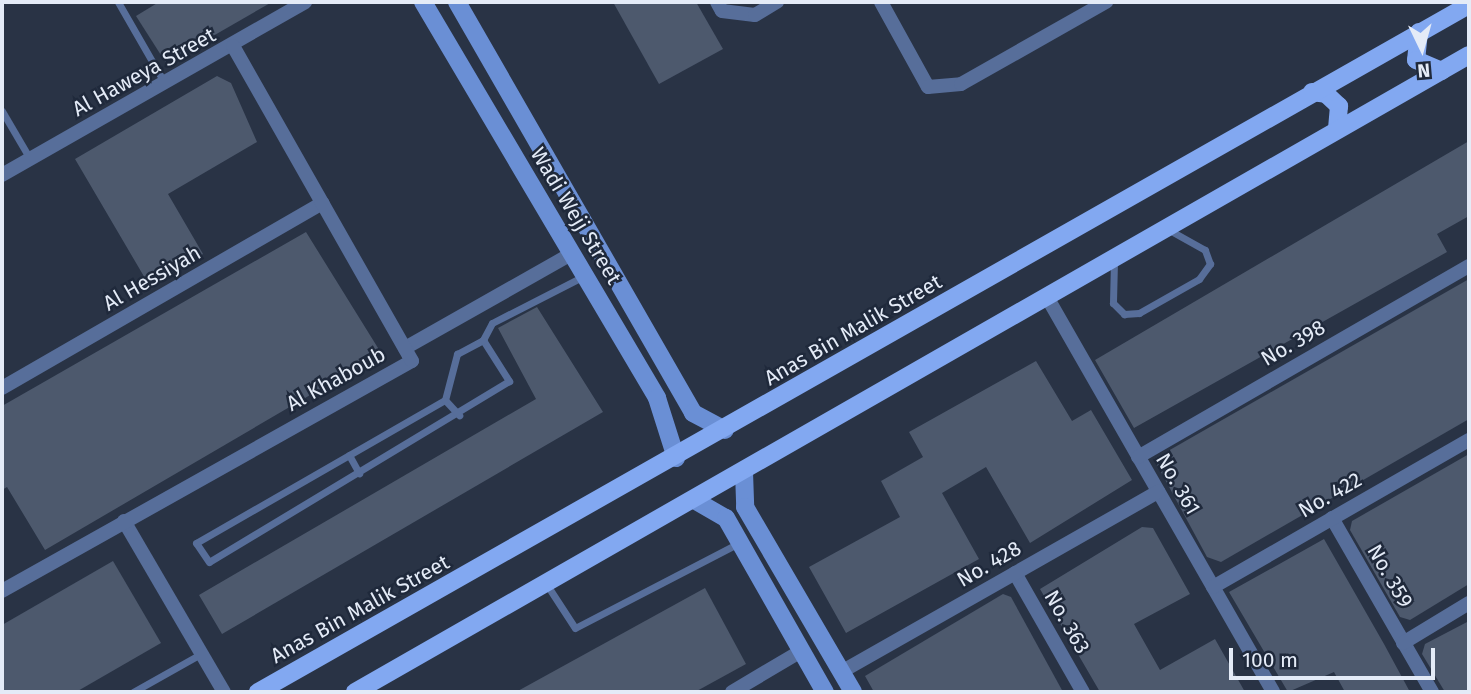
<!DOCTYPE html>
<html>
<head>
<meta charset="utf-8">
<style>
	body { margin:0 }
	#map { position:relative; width:1471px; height:694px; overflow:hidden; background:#293345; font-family:"Fira Sans",sans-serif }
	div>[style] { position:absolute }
	.building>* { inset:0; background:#4d596d }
	.lane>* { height:7px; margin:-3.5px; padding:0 3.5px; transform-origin:3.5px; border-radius:3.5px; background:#576e9a }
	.street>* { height:14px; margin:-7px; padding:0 7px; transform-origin:7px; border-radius:7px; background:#576e9a }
	.secondary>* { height:18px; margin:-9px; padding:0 9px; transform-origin:9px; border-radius:9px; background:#6a8fd5 }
	.primary>* { height:18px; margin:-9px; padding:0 9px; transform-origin:9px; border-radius:9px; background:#82a8f1 }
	span { translate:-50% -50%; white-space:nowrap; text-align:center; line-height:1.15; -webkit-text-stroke:5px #1f293b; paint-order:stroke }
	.street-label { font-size:21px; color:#e4ebf7 }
	.frame { position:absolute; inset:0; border:4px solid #e4ebf7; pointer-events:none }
	.north { position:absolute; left:1387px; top:14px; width:70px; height:70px; -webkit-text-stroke:5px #1f293b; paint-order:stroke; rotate:175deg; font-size:19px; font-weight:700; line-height:28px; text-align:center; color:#e4ebf7 }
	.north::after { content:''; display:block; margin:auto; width:24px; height:32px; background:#e4ebf7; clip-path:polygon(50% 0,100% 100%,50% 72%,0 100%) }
	.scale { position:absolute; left:1229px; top:648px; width:206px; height:32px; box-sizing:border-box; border:4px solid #e4ebf7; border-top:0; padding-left:9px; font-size:21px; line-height:24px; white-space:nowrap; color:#e4ebf7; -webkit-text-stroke:5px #1f293b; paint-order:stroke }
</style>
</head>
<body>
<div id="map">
	<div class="building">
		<div style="clip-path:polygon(159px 2px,272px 2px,166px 63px,136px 16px)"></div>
		<div style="clip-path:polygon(613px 2px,696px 2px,723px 49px,659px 84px)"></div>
		<div style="clip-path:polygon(217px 76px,231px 83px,257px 142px,168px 194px,203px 254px,149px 285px,75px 159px)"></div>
		<div style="clip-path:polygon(1469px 141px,1469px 216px,1437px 234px,1447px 252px,1134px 428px,1095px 360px)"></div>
		<div style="clip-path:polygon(306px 232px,378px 348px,377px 356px,45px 550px,7px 487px,2px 490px,2px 406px)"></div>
		<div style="clip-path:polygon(1469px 279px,1469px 419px,1221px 562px,1207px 557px,1154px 459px)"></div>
		<div style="clip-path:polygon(537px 307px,603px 412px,222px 634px,199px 595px,536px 399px,498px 328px)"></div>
		<div style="clip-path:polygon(1036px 361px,1072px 421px,1091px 410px,1132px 480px,1030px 543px,986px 467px,942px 493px,979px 559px,846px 633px,809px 567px,900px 517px,881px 481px,923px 457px,909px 432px)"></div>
		<div style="clip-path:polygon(1469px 454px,1469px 584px,1410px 620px,1400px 617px,1350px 530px,1352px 521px)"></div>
		<div style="clip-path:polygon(1142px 527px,1153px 528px,1190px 594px,1134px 624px,1160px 670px,1215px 639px,1245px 692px,1100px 692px,1040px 589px)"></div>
		<div style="clip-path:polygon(1324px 539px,1384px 644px,1410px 692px,1345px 692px,1334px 672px,1288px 692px,1229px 592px)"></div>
		<div style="clip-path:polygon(113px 561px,161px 643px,76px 692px,2px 692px,2px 625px)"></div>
		<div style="clip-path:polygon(705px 588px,746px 664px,695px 692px,516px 692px)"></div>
		<div style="clip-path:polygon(1003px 594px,1011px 597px,1063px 692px,874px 692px,865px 676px)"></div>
		<div style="clip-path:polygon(1469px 621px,1469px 692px,1445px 692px,1422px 654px,1425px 644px)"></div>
	</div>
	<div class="lane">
		<div style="left:118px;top:2px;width:92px;rotate:60.1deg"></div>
		<div style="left:2px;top:111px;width:56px;rotate:59.7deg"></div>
		<div style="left:1114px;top:261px;width:42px;rotate:91.4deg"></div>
		<div style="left:1113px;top:303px;width:16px;rotate:45deg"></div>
		<div style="left:1124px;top:314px;width:15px;rotate:-4deg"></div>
		<div style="left:1139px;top:313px;width:69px;rotate:-29.5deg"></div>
		<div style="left:1199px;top:279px;width:19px;rotate:-54deg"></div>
		<div style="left:1210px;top:264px;width:15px;rotate:-110deg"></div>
		<div style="left:1205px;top:250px;width:41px;rotate:-150.9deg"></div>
		<div style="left:483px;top:340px;width:49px;rotate:57.6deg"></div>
		<div style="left:509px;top:381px;width:350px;rotate:148.9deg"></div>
		<div style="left:209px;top:562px;width:23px;rotate:-124deg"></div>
		<div style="left:196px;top:543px;width:287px;rotate:-29.9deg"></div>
		<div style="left:445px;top:400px;width:48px;rotate:-75.4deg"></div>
		<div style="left:457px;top:354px;width:30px;rotate:-28deg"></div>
		<div style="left:483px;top:340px;width:19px;rotate:-62deg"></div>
		<div style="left:492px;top:323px;width:103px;rotate:-27.1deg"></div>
		<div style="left:445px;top:400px;width:21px;rotate:47deg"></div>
		<div style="left:349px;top:455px;width:21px;rotate:61deg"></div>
		<div style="left:547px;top:585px;width:51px;rotate:56.9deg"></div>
		<div style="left:575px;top:628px;width:187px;rotate:-27.4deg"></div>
		<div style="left:133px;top:692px;width:76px;rotate:-29.3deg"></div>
	</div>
	<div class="street">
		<div style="left:717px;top:2px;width:10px;rotate:61deg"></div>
		<div style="left:722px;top:11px;width:33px;rotate:7deg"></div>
		<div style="left:755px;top:15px;width:26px;rotate:-31deg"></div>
		<div style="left:881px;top:2px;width:97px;rotate:61.1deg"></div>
		<div style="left:928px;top:87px;width:33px;rotate:-5deg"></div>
		<div style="left:961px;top:84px;width:167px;rotate:-29.5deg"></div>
		<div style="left:2px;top:175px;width:349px;rotate:-29.7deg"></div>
		<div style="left:1047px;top:297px;width:455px;rotate:60.2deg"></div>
		<div style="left:405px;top:348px;width:191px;rotate:-29.5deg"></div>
		<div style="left:2px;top:388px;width:370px;rotate:-30deg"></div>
		<div style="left:1138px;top:457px;width:382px;rotate:-30deg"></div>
		<div style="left:1332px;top:518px;width:201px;rotate:60.1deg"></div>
		<div style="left:124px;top:521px;width:198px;rotate:59.7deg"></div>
		<div style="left:1015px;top:573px;width:137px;rotate:60.3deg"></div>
		<div style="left:1213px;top:587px;width:295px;rotate:-29.9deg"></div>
		<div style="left:2px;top:591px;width:470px;rotate:-29.3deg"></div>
		<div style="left:412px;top:361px;width:362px;rotate:-119.6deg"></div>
		<div style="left:1403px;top:643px;width:77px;rotate:-31.2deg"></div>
		<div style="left:841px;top:672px;width:365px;rotate:-29.6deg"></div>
		<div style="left:732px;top:692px;width:80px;rotate:-30.7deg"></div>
	</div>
	<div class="secondary">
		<div style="left:423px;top:2px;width:460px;rotate:59.4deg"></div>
		<div style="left:657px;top:398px;width:63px;rotate:72.4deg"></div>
		<div style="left:457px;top:2px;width:474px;rotate:60.1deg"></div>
		<div style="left:693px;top:413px;width:36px;rotate:28deg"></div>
		<div style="left:744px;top:472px;width:35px;rotate:88deg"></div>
		<div style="left:745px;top:507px;width:214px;rotate:59.7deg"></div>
		<div style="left:696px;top:501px;width:34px;rotate:30deg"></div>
		<div style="left:726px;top:518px;width:200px;rotate:60.4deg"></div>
	</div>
	<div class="primary">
		<div style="left:1419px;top:32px;width:28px;rotate:96deg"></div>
		<div style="left:1416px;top:60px;width:28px;rotate:23deg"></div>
		<div style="left:1312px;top:92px;width:14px;rotate:8deg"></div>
		<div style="left:1326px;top:94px;width:18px;rotate:43deg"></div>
		<div style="left:1339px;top:106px;width:24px;rotate:95deg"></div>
		<div style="left:258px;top:692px;width:1392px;rotate:-29.57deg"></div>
		<div style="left:355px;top:692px;width:1283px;rotate:-29.76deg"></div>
	</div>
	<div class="street-label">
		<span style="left:144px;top:72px;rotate:-29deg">Al Haweya Street</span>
		<span style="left:576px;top:216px;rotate:59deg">Wadi Wejj Street</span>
		<span style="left:152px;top:278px;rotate:-30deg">Al Hessiyah</span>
		<span style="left:853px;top:330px;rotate:-30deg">Anas Bin Malik Street</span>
		<span style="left:1293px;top:343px;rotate:-30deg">No. 398</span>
		<span style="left:336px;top:379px;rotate:-29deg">Al Khaboub</span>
		<span style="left:1178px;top:484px;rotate:60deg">No. 361</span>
		<span style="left:1330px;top:495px;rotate:-30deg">No. 422</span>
		<span style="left:989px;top:564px;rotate:-30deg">No. 428</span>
		<span style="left:1390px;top:576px;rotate:60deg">No. 359</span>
		<span style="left:360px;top:609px;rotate:-29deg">Anas Bin Malik Street</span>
		<span style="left:1067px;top:622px;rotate:60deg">No. 363</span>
	</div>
	<div class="frame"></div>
	<div class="north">N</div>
	<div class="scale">100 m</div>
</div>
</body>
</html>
